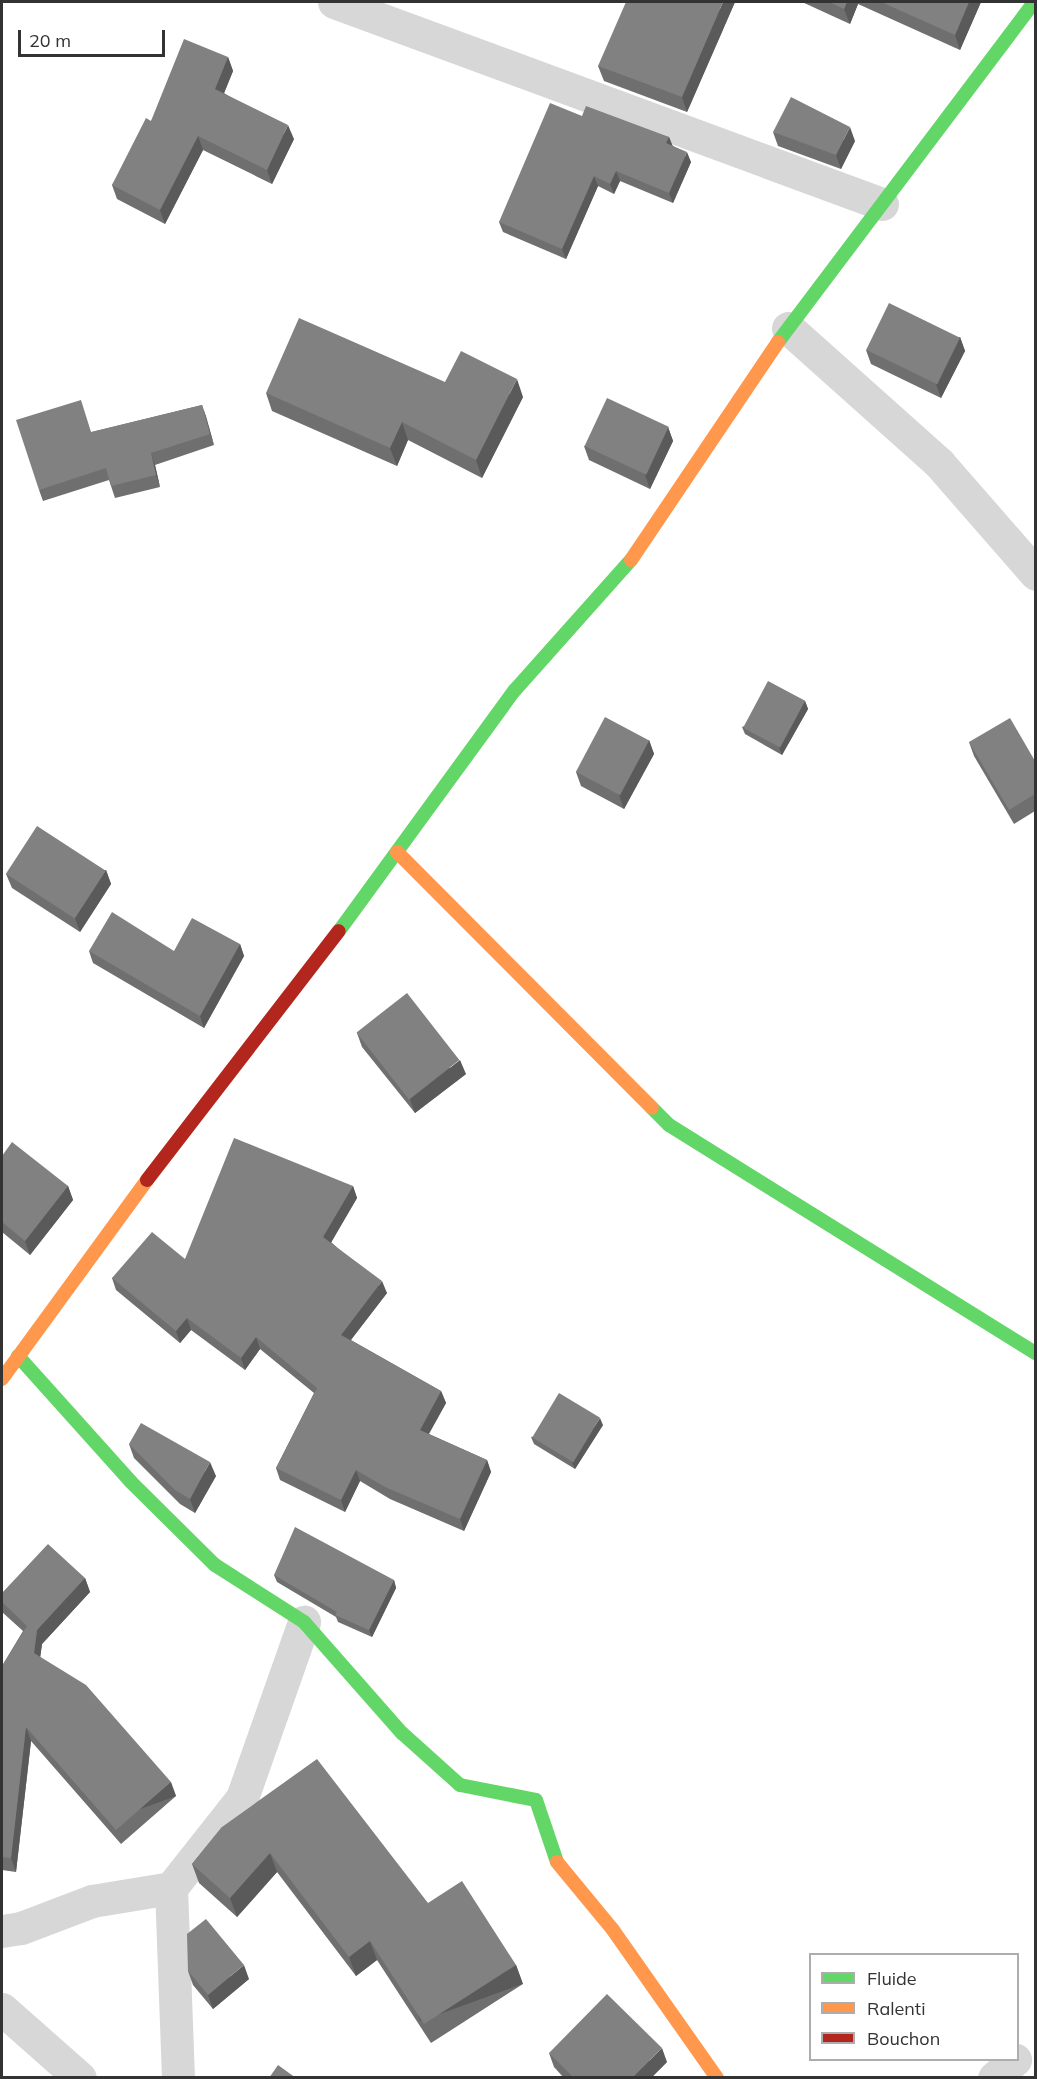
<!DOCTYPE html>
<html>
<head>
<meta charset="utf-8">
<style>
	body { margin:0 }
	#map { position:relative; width:1037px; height:2079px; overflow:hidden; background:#fff; font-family:Mulish,sans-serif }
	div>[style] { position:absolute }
	.street>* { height:33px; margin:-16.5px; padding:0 16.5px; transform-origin:16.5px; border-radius:16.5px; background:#d7d7d7 }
	.fast>* { height:14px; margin:-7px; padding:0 7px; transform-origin:7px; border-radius:7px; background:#63d668 }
	.slow>* { height:14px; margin:-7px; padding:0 7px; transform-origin:7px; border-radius:7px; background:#ff974d }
	.jam>* { height:14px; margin:-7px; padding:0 7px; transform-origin:7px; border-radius:7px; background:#b3261e }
	.wall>* { inset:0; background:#6f6f6f }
	.shaded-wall>* { inset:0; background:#5a5a5a; transform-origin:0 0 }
	.building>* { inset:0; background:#818181; transform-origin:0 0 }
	span { translate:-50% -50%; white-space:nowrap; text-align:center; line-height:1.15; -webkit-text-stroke:6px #fff; paint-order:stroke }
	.frame { position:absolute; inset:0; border:3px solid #333; pointer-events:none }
	.legend { position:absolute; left:809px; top:1953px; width:210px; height:108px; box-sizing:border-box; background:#fff; border:2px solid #adadad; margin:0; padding:8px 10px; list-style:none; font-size:18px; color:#333 }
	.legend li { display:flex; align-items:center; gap:12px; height:30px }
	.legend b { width:30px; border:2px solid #adadad }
	.scale { position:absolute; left:18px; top:30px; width:147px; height:27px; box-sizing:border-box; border:3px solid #333; border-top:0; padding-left:8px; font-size:18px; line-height:21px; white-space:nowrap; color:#333; -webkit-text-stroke:4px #fff; paint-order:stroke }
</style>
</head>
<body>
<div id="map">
	<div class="street">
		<div style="left:334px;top:2px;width:584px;rotate:20.23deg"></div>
		<div style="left:788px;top:328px;width:203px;rotate:41.8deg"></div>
		<div style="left:939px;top:463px;width:147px;rotate:48.9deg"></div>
		<div style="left:2px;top:1931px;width:19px;rotate:-9deg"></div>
		<div style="left:21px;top:1928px;width:76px;rotate:-20.8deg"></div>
		<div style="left:92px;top:1901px;width:80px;rotate:-9.3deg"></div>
		<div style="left:2px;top:2009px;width:104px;rotate:41.5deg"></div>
		<div style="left:178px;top:2078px;width:190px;rotate:-92.1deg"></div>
		<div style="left:171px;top:1888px;width:115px;rotate:-51.7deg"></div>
		<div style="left:242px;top:1798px;width:187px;rotate:-70.6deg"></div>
		<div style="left:994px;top:2078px;width:28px;rotate:-41deg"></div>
	</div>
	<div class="fast">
		<div style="left:778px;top:342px;width:426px;rotate:-53deg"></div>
		<div style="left:339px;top:931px;width:298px;rotate:-53.9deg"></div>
		<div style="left:515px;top:690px;width:174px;rotate:-48.3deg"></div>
		<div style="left:652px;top:1108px;width:24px;rotate:45deg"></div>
		<div style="left:669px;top:1125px;width:432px;rotate:31.9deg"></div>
		<div style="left:18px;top:1356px;width:169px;rotate:48.1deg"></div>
		<div style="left:131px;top:1482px;width:118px;rotate:44.7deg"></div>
		<div style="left:215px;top:1565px;width:106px;rotate:32.6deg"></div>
		<div style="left:304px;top:1622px;width:148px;rotate:48.6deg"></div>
		<div style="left:402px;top:1733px;width:78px;rotate:41.9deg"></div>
		<div style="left:460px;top:1785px;width:77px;rotate:11.2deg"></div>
		<div style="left:536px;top:1800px;width:65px;rotate:71.3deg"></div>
	</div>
	<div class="slow">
		<div style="left:631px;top:560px;width:263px;rotate:-56deg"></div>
		<div style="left:397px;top:852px;width:361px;rotate:45.1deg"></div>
		<div style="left:2px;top:1379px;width:246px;rotate:-53.9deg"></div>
		<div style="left:557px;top:1862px;width:88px;rotate:50.5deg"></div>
		<div style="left:613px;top:1930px;width:181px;rotate:54.9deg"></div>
	</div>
	<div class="jam">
		<div style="left:147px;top:1180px;width:314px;rotate:-52.4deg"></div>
	</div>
	<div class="wall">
		<div style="clip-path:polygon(735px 2px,687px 112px,604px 81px,598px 66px)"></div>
		<div style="clip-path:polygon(802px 2px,981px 2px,960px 50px,858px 4px,850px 24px)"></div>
		<div style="clip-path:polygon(228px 57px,233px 71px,224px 93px,294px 139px,272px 184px,203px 150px,165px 224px,117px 199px,112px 185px,151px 121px)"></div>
		<div style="clip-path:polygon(582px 116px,669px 137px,672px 145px,691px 162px,673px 203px,620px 181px,614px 194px,598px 186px,566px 259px,503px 232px,499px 222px)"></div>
		<div style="clip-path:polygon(773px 132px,855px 141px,841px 169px,778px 146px)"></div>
		<div style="clip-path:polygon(960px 337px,965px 351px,941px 398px,871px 364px,866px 350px)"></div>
		<div style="clip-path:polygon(445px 382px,523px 397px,482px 478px,408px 440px,397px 466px,272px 411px,266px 393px)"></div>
		<div style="clip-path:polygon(202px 405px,214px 445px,155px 465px,160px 487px,115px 498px,109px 480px,43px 501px,39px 490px,92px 432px)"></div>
		<div style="clip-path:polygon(668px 427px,673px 441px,650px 489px,589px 460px,584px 446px)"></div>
		<div style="clip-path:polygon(805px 701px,808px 709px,782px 755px,745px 734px,742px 727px)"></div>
		<div style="clip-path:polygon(649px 740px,654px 754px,624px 809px,581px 786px,576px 772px)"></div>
		<div style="clip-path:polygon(969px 742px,1035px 761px,1035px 811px,1014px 824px,974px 756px)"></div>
		<div style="clip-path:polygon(106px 870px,111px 884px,80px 932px,12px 888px,6px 874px)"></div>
		<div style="clip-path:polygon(240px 944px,244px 956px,204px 1028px,93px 963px,89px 951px,174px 951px)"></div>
		<div style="clip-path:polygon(357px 1033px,466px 1074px,415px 1113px,362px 1047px)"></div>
		<div style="clip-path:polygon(2px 1156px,68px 1186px,73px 1200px,30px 1255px,2px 1232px)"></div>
		<div style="clip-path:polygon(353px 1186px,357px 1198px,331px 1242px,387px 1293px,351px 1340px,441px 1391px,446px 1403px,429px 1434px,487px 1460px,491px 1472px,464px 1531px,390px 1499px,360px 1481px,345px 1512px,280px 1480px,276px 1468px,314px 1393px,260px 1349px,245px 1370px,191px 1330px,180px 1343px,116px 1290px,112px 1278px,185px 1259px)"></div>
		<div style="clip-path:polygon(603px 1425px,575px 1469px,534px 1444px,531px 1437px)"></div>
		<div style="clip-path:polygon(129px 1444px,216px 1476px,195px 1513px,180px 1504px,134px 1458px)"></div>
		<div style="clip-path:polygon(274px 1575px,394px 1580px,396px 1588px,372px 1637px,338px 1622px,336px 1617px,277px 1582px)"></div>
		<div style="clip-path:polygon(85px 1578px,90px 1592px,42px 1644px,40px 1657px,176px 1796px,121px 1844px,31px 1741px,16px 1872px,2px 1870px,2px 1666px,23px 1631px,2px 1612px,2px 1593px)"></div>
		<div style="clip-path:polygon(222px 1827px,428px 1903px,516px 1965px,523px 1984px,431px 2043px,377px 1960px,356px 1976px,277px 1872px,237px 1917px,199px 1883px,192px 1864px)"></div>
		<div style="clip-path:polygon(188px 1971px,249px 1979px,213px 2009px,193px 1985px)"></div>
		<div style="clip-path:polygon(549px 2053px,667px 2062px,651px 2078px,564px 2078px,554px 2067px)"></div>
	</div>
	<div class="shaded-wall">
		<div style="clip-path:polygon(723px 2px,735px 2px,687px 112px,682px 97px)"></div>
		<div style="clip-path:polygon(847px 2px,857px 2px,858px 4px,850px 24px,844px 9px)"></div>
		<div style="clip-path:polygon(969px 2px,981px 2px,960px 50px,955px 35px)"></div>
		<div style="clip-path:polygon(228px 57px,233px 71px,220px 103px,215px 89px)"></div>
		<div style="clip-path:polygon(288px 125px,294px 139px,272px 184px,267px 170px)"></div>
		<div style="clip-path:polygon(850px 127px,855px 141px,841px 169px,836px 155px)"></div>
		<div style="clip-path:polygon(198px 136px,203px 150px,165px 224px,160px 210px)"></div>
		<div style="clip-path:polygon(669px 137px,673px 147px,666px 143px)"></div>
		<div style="clip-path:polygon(687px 152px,691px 162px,673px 203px,669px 193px)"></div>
		<div style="clip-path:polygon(616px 171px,620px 181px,614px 194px,610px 184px)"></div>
		<div style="clip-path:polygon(594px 176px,598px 186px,566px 259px,562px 249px)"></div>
		<div style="clip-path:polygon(960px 337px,965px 351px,941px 398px,936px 384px)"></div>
		<div style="clip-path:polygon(517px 379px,523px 397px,482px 478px,476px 460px)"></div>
		<div style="clip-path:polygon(202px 405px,206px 416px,214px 445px,210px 434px)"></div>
		<div style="clip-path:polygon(402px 422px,408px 440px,397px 466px,390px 448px)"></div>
		<div style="clip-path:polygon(668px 427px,673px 441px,650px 489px,645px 475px)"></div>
		<div style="clip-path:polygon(151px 453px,155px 465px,160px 487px,156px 475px)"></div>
		<div style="clip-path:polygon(805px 701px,808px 709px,782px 755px,779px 747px)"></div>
		<div style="clip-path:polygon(649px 740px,654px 754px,624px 809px,619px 795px)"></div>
		<div style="clip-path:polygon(106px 870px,111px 884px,80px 932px,75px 918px)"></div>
		<div style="clip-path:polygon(240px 944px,244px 956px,204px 1028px,200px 1016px)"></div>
		<div style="clip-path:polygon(460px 1060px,466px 1074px,415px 1113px,410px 1099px)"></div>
		<div style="clip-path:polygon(68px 1186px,73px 1200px,30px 1255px,25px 1241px)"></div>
		<div style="clip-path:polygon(353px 1186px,357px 1198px,328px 1248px,323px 1237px)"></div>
		<div style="clip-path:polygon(382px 1281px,387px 1293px,346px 1346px,341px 1335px)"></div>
		<div style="clip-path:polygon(187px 1318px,191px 1330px,180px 1343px,176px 1331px)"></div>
		<div style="clip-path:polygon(256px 1337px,260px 1349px,245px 1370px,241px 1358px)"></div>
		<div style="clip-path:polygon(441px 1391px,446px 1403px,424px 1442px,420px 1430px)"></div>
		<div style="clip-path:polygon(600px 1418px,603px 1425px,575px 1469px,572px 1462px)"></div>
		<div style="clip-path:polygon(487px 1460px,491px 1472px,464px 1531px,460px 1519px)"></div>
		<div style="clip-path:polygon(210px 1462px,216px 1476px,195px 1513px,190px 1499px)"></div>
		<div style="clip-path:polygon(356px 1470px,360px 1481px,345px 1512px,341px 1500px)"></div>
		<div style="clip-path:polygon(85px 1578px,90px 1592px,42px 1644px,39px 1667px,34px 1653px,37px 1630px)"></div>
		<div style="clip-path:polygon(394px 1580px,396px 1588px,372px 1637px,369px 1630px)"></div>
		<div style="clip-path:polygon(26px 1727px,31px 1741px,16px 1872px,11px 1858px)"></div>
		<div style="left:171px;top:1782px;width:15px;height:73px;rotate:70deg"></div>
		<div style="clip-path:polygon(270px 1853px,277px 1872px,237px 1917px,230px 1898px)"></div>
		<div style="clip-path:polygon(370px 1941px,377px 1960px,356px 1976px,349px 1957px)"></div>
		<div style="clip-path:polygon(244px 1965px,249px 1979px,213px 2009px,208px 1995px)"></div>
		<div style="left:516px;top:1965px;width:20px;height:109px;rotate:70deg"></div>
		<div style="clip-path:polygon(662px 2048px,667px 2062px,651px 2078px,632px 2078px)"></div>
	</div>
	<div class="building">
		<div style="clip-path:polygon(626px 2px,723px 2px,682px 97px,598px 66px)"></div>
		<div style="clip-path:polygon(829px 2px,847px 2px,844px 9px)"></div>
		<div style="clip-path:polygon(881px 2px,969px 2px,955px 35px)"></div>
		<div style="clip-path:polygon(184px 39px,228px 57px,215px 89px,288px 125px,267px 170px,198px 136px,160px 210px,112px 185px,146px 118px,151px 121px)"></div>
		<div style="clip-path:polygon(791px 97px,850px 127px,836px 155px,773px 132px)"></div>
		<div style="clip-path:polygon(550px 103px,582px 116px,586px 106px,669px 137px,666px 143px,687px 152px,669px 193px,616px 171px,610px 184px,594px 176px,562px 249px,499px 222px)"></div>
		<div style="left:889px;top:303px;width:79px;height:52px;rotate:26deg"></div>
		<div style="clip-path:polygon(299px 318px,445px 382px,461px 351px,517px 379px,476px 460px,402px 422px,390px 448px,266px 393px)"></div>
		<div style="left:607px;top:398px;width:68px;height:53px;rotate:25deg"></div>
		<div style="clip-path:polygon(81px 400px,91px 432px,202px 405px,210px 434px,151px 453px,156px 475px,111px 486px,106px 468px,39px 490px,16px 420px)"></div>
		<div style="left:768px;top:681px;width:42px;height:53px;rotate:28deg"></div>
		<div style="left:605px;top:717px;width:50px;height:62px;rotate:28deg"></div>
		<div style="clip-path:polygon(1010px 718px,1035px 761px,1035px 794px,1009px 810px,969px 742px)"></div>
		<div style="left:37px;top:826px;width:82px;height:57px;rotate:33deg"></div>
		<div style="clip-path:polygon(112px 912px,174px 951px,192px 918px,240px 944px,200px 1016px,89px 951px)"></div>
		<div style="left:407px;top:993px;width:85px;height:64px;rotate:52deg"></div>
		<div style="clip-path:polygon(234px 1138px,353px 1186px,323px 1237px,382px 1281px,341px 1335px,441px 1391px,420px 1430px,487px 1460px,460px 1519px,385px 1487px,356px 1470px,341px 1500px,276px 1468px,317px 1388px,256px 1337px,241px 1358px,187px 1318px,176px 1331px,112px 1278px,152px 1232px,185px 1259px)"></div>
		<div style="clip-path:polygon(12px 1142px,68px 1186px,25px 1241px,2px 1222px,2px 1156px)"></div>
		<div style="left:559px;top:1393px;width:48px;height:52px;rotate:31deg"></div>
		<div style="clip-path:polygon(141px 1423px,210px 1462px,190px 1499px,175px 1490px,129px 1444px)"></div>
		<div style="clip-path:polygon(295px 1527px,394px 1580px,369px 1630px,335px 1615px,337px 1612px,274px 1575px)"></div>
		<div style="clip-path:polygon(48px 1544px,85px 1578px,37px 1630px,34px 1653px,86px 1685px,171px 1782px,116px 1830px,26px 1727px,11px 1858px,2px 1857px,2px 1666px,27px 1626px,2px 1602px,2px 1593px)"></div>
		<div style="clip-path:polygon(317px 1759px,428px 1903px,462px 1881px,516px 1965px,424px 2024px,370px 1941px,349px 1957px,270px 1853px,230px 1898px,192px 1864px,222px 1827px)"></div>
		<div style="clip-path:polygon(206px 1919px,244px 1965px,208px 1995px,188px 1971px,187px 1934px)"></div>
		<div style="clip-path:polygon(607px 1994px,662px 2048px,632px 2078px,574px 2078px,549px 2053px)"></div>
		<div style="clip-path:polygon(278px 2065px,296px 2078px,269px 2078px)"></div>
	</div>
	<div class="frame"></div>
	<ul class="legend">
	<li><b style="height:8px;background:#63d668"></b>Fluide</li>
	<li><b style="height:8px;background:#ff974d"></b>Ralenti</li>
	<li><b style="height:8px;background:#b3261e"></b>Bouchon</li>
	</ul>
	<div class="scale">20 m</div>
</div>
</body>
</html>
